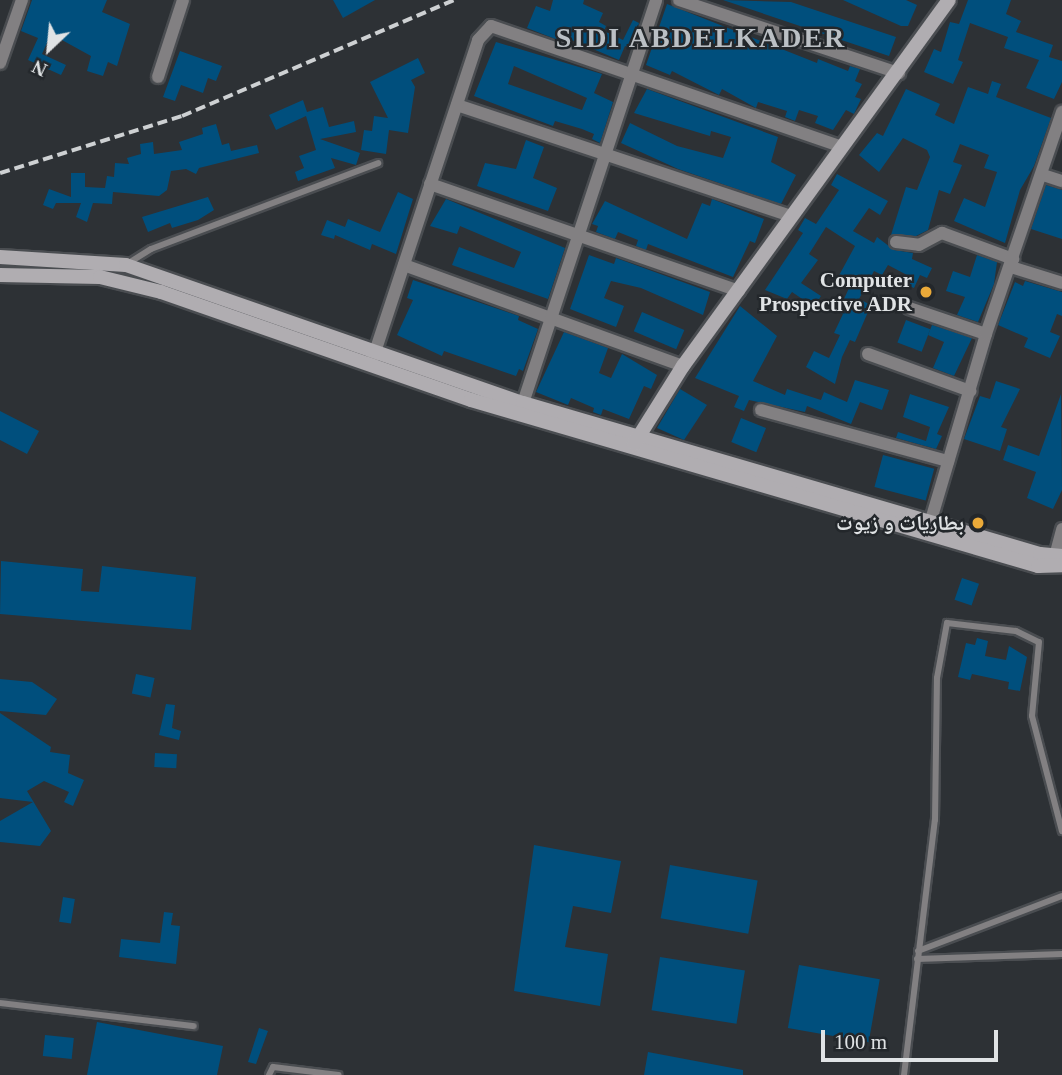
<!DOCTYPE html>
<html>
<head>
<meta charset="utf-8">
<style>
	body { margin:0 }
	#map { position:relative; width:1062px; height:1075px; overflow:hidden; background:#2d3135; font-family:"Times New Roman","Noto Naskh Arabic",serif }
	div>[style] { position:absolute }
	.building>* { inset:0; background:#004f7d; transform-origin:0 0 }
	.roads { filter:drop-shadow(2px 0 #4a4d51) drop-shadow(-2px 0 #4a4d51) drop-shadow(0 2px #4a4d51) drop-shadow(0 -2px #4a4d51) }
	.lane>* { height:6px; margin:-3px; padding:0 3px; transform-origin:3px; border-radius:3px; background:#828082 }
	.street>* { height:12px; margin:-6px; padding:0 6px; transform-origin:6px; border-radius:6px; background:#828082 }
	.secondary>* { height:14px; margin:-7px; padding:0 7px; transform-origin:7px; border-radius:7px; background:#b0adb1 }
	.rail>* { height:3.5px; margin-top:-1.75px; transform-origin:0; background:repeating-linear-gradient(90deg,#ced1d3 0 10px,transparent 0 15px) }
	.dots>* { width:19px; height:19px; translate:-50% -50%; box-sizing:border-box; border:4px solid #23272b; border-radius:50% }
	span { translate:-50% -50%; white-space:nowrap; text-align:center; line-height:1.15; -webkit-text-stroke:5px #23272b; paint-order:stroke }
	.poi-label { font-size:21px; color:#e0e3e5; font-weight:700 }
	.right { translate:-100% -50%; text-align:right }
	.district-label { font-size:28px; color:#bbc0c5; font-weight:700; letter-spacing:2px }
	.north { position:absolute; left:14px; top:14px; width:70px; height:70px; -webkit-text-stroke:5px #23272b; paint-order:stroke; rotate:206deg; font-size:19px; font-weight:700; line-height:28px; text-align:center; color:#e0e3e5 }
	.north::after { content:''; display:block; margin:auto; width:24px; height:32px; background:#e0e3e5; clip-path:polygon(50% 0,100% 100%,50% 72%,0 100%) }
	.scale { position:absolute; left:821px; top:1030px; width:177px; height:32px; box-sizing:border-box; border:4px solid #e0e3e5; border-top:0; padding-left:9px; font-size:21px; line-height:24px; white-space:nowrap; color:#e0e3e5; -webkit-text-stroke:5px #23272b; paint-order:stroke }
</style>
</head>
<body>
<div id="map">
	<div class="building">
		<div style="clip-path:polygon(32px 0,107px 0,102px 12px,130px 24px,117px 66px,108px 62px,103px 76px,87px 71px,91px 56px,51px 34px,42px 54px,66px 65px,61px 75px,28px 60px,38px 38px,21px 31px)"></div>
		<div style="clip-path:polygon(333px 0,375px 0,343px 18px)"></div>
		<div style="clip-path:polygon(553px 0,584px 0,583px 4px,603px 13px,599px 22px,606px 26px,604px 31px,623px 40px,633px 20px,639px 23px,631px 49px,625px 46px,619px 60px,560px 35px,558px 40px,527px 28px,536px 6px,550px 11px)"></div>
		<div style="clip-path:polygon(723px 0,791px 2px,896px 37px,889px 56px)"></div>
		<div style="clip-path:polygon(843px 0,906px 0,917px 5px,908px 26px,901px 26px)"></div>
		<div style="clip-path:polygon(968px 0,1011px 0,1006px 14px,1021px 21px,1016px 32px,1053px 45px,1049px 57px,1062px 61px,1062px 82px,1054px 99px,1026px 88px,1039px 60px,1004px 48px,1008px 37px,970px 23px,958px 60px,963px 62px,953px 84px,924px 72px,934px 49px,941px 52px,950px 22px,959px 24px)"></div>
		<div style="clip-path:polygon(667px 4px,817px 63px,818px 59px,848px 71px,850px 66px,860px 69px,855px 81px,862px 84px,855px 97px,861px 99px,854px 114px,846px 110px,833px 130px,815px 123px,818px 116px,799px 110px,795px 121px,785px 117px,787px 111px,758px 102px,756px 108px,722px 89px,719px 95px,672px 71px,670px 75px,646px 65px)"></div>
		<div style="clip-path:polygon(evenodd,496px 42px,602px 74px,594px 93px,613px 102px,600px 143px,592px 139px,594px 134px,582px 129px,555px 121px,553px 126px,474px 96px,496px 42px,514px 66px,587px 98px,582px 110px,508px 84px,514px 66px)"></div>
		<div style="clip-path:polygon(180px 51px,222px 66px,216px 81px,208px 78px,203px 93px,181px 85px,175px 101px,163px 97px)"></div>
		<div style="clip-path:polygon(418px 58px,425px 73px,411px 80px,415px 87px,408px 133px,389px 130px,386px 154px,361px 150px,364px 130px,372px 131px,374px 116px,388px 118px,370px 82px)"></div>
		<div style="clip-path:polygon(992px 81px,1001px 84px,996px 97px,1051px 118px,1034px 166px,1020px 190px,1005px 243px,954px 221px,964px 198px,985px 207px,997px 172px,984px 168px,989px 155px,960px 144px,953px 162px,962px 165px,950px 194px,939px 190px,928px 230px,916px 236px,891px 235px,906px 187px,917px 190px,930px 157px,927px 150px,903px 138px,879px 172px,859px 155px,877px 133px,883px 136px,906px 89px,940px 104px,935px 115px,954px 124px,968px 87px,988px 94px)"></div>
		<div style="clip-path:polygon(647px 89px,778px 137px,771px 162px,796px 175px,781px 204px,678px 169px,621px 143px,630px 123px,677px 146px,723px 158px,731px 137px,711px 131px,710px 136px,634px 113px)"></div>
		<div style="clip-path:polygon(303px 100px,307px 112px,323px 107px,329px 127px,354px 121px,356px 132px,320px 139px,360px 153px,356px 165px,331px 158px,335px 168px,298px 181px,295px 172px,304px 168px,299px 156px,316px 150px,306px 116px,276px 130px,269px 115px)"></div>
		<div style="clip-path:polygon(216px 124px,222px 145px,229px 143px,231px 151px,257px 145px,259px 153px,199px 168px,196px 174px,186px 169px,171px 171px,167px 190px,159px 196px,113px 192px,112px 204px,93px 203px,87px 222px,76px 217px,81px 203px,56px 203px,53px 209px,43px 205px,49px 189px,71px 197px,71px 173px,85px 173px,85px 187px,105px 188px,107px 176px,114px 177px,115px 163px,129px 164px,127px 158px,141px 154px,140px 144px,153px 142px,154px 154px,182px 150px,179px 142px,203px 134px,202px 128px)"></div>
		<div style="clip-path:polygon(526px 140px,544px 147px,533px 178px,557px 188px,548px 211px,477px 186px,485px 163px,516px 169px)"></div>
		<div style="clip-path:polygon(837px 174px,888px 201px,880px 215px,869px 208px,853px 231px,874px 243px,877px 237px,894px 250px,913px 253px,912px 259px,932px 268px,927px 278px,920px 275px,914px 288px,903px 283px,907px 275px,888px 265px,882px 275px,874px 271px,859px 299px,871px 305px,855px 342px,850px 340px,842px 357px,835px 384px,806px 367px,814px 351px,829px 358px,840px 335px,834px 333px,843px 314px,838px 312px,849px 288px,836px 281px,855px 246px,826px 227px,809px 254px,818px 260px,801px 283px,821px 296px,814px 307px,792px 292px,787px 299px,765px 290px,803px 233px,798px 230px,805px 218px,816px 224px,839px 190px,831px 185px)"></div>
		<div style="clip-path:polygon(1046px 185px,1062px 190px,1062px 239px,1031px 229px)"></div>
		<div style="clip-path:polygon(398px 192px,413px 199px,396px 254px,372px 244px,370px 250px,335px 235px,334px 239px,321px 235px,327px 220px,345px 227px,348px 219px,380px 232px)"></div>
		<div style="clip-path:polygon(208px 197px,214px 210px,198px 220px,172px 228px,170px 223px,148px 232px,142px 217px)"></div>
		<div style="clip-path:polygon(446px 199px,565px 248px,548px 299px,452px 265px,459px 247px,514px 268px,521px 252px,460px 226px,457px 234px,430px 226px)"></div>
		<div style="clip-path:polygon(712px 199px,764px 219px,755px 243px,750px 241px,733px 277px,648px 244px,646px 250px,636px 246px,638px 240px,618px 232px,615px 239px,596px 232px,598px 226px,592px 224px,605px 201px,687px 239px,702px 203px,710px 206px)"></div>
		<div style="clip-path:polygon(589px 255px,614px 264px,616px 258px,710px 292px,703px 315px,641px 288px,611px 281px,604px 298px,624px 306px,616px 327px,570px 309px)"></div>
		<div style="clip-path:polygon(977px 255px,997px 262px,994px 284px,978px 322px,957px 315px,965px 297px,946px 291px,953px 271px,970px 277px)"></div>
		<div style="clip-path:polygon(413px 280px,519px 316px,518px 320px,538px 329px,523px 371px,519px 369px,516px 376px,444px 351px,442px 356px,397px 335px,413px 300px,407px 298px)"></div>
		<div style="clip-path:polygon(1025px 281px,1062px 292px,1062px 316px,1057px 314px,1050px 332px,1060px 336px,1050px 358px,1024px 347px,1028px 338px,998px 325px,1015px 282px,1023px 286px)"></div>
		<div style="clip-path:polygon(740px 306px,777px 336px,753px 381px,785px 395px,787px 389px,821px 400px,824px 392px,847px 402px,855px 380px,889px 390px,882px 410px,860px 402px,851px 424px,807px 406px,805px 412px,749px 400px,744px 411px,734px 407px,739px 396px,695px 378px)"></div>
		<div style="left:642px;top:312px;width:46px;height:21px;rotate:23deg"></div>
		<div style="left:906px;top:320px;width:26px;height:24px;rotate:21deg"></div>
		<div style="clip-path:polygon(932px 325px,972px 338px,954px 376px,933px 368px,944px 342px,928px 335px)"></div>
		<div style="clip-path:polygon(564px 332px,608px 348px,599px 373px,611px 378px,622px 354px,657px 375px,651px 389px,644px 386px,629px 419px,603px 409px,601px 415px,593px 412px,594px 408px,571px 398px,568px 405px,536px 392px)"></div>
		<div style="clip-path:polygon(996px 381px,1020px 389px,1001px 427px,1007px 429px,1000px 451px,964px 439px,980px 396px,990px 399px)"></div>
		<div style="clip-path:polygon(680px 389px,707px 405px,684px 440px,657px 428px)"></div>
		<div style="clip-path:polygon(910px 394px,949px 407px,937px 434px,942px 436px,936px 449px,896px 438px,898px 432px,926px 441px,930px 427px,903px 417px)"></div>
		<div style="clip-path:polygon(1061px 394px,1062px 490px,1053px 509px,1027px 498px,1036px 472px,1003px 460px,1008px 445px,1039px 456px)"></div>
		<div style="clip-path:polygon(0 411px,39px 431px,27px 454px,0 440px)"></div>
		<div style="left:741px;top:418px;width:27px;height:26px;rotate:22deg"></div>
		<div style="left:883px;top:455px;width:53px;height:33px;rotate:15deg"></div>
		<div style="clip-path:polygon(1px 561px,83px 569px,81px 591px,99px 592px,102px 566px,196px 577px,191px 630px,0 614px)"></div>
		<div style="left:962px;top:578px;width:18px;height:23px;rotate:19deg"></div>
		<div style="clip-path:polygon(977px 638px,988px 641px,985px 656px,1006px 660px,1009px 646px,1027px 657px,1020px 691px,1008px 689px,1009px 682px,972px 674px,970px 680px,958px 677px,966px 643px,975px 645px)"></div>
		<div style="left:136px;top:674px;width:19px;height:20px;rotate:12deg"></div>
		<div style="clip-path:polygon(0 679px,32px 682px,57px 699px,46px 715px,0 711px)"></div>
		<div style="clip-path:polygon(166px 704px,175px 705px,172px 728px,181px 731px,179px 740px,159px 735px)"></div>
		<div style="clip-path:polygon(0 713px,51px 747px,50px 752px,70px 755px,68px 773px,84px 780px,73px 806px,64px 802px,69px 792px,44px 781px,27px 791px,51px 831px,40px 846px,0 842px,0 821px,33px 802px,0 798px)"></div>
		<div style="left:155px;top:753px;width:22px;height:14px;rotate:3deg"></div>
		<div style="clip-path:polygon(534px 845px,621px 861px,611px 913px,573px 906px,565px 947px,608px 954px,600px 1006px,514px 991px)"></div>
		<div style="left:670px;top:865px;width:89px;height:54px;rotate:10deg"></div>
		<div style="left:63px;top:897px;width:12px;height:25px;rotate:9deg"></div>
		<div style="clip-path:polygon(164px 912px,173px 913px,171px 925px,180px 926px,176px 964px,119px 957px,121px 939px,160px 943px)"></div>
		<div style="left:660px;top:957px;width:86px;height:54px;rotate:9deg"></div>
		<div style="left:799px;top:965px;width:82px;height:64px;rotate:10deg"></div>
		<div style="clip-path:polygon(97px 1022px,223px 1046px,217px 1075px,87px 1075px)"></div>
		<div style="clip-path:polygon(259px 1028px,268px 1031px,256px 1064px,248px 1062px)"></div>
		<div style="left:45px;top:1035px;width:29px;height:21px;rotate:6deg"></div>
		<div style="clip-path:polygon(648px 1052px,743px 1070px,743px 1075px,644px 1075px)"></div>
	</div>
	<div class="roads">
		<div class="lane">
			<div style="left:127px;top:264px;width:28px;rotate:-32deg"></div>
			<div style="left:151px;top:249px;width:243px;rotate:-20.7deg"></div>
			<div style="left:918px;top:951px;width:154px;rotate:-20.9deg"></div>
			<div style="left:917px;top:959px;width:145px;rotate:-2deg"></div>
			<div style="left:0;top:1003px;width:195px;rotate:6.8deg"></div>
			<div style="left:269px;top:1075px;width:9px;rotate:-63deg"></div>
			<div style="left:273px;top:1067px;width:66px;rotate:6.9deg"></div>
			<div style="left:904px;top:1075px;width:257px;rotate:-83.1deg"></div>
			<div style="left:935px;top:820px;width:142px;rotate:-89.2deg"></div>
			<div style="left:937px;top:678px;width:56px;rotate:-79.7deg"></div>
			<div style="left:947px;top:623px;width:69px;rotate:6.6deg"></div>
			<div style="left:1016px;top:631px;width:25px;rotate:26deg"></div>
			<div style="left:1039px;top:642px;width:74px;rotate:95.4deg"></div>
			<div style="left:1032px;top:716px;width:119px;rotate:75.4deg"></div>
		</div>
		<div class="street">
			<div style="left:679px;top:0;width:232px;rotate:18.4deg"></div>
			<div style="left:0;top:63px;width:67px;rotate:-70.8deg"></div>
			<div style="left:158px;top:77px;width:81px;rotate:-72deg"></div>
			<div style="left:457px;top:105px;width:351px;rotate:18.4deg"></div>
			<div style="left:1043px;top:175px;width:20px;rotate:18deg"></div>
			<div style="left:430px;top:184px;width:327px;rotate:19.1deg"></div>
			<div style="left:896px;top:242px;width:23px;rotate:7deg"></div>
			<div style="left:919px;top:245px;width:26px;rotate:-28deg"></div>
			<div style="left:942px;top:233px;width:76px;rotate:20.1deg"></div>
			<div style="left:404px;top:265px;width:297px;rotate:19.9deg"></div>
			<div style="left:1011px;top:267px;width:53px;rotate:17.4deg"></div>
			<div style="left:909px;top:308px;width:81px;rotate:18.7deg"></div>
			<div style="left:868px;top:354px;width:109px;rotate:19.9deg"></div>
			<div style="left:372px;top:361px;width:338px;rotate:-71.7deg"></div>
			<div style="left:478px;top:40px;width:19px;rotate:-47deg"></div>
			<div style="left:491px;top:26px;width:372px;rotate:19deg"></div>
			<div style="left:523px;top:403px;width:424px;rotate:-71.7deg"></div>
			<div style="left:761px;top:410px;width:194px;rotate:15.3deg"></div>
			<div style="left:928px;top:530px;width:204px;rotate:-73.5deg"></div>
			<div style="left:986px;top:334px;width:235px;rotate:-71.1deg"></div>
			<div style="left:1055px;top:556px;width:28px;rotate:-75deg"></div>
		</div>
		<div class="secondary">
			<div style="left:0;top:257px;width:126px;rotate:3.6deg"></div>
			<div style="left:126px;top:265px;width:420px;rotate:19.2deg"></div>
			<div style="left:523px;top:403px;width:539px;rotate:16.28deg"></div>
			<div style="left:1040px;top:554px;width:22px;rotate:5deg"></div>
			<div style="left:0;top:275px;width:100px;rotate:1.1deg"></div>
			<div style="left:100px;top:277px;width:63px;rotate:13.8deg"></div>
			<div style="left:161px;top:292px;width:328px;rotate:19.2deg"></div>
			<div style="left:471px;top:400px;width:591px;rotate:16.32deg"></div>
			<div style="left:1038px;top:566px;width:24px;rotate:-2deg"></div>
			<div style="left:634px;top:444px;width:92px;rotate:-57.9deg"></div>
			<div style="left:683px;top:366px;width:452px;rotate:-54deg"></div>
		</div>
	</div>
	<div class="rail">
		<div style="left:0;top:173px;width:191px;rotate:-17.4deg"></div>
		<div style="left:182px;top:116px;width:296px;rotate:-23.1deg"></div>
	</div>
	<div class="dots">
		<div style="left:926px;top:292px;background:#ebaa39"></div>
		<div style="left:978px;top:523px;background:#ebaa39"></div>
	</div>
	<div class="poi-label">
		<span class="right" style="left:912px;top:292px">Computer<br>Prospective ADR</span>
		<span class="right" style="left:964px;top:523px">بطاريات و زيوت</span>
	</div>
	<div class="district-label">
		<span style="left:701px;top:38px">SIDI ABDELKADER</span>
	</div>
	<div class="north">N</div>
	<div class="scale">100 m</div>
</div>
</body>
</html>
